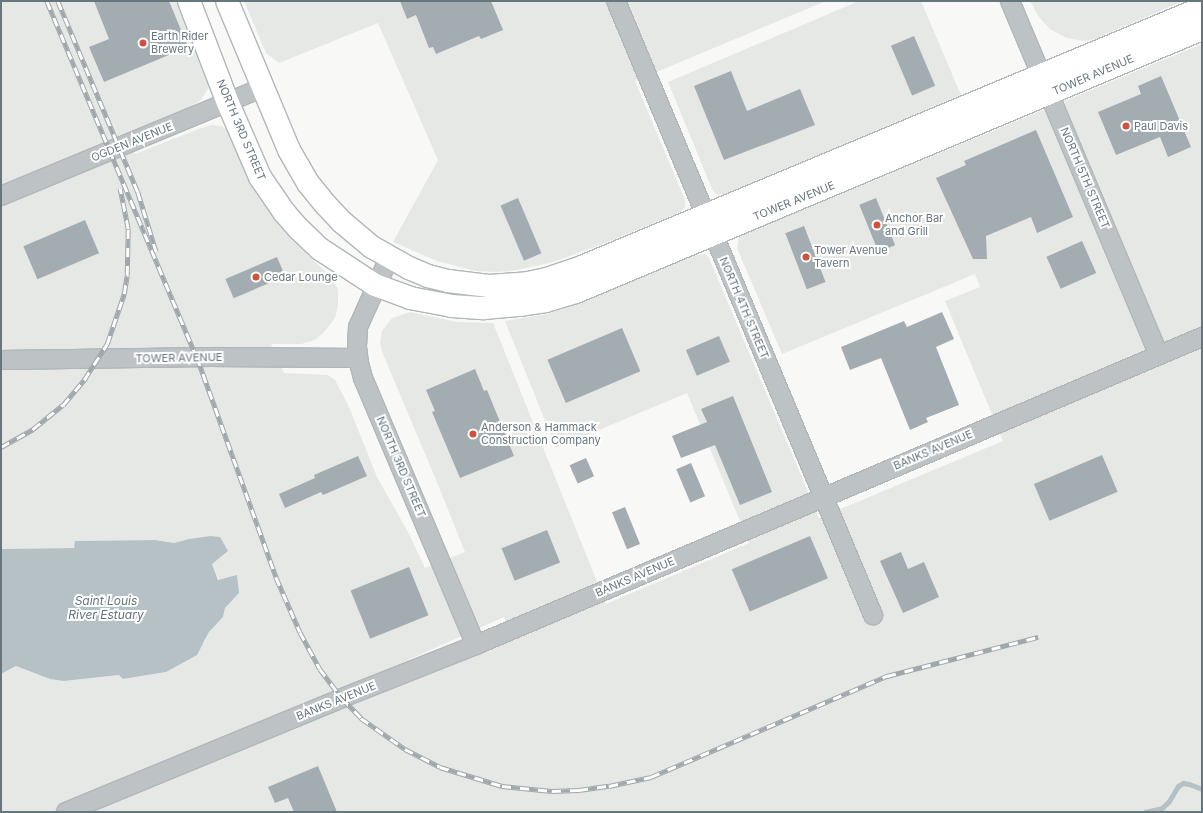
<!DOCTYPE html>
<html>
<head>
<meta charset="utf-8">
<style>
	body { margin:0 }
	#map { position:relative; width:1203px; height:813px; overflow:hidden; background:#f8f8f6; font-family:Inter,sans-serif }
	div>[style] { position:absolute }
	.built>* { inset:0; background:#e6e8e6 }
	.water>* { inset:0; background:#b5c1c4 }
	.stream>* { height:5px; margin:-2.5px; padding:0 2.5px; transform-origin:2.5px; border-radius:2.5px; background:#b5c1c4 }
	.building>* { inset:0; background:#a3acb0; transform-origin:0 0 }
	.roads { filter:drop-shadow(1px 0 #b1b7b9) drop-shadow(-1px 0 #b1b7b9) drop-shadow(0 1px #b1b7b9) drop-shadow(0 -1px #b1b7b9) }
	.street>* { height:18px; margin:-9px; padding:0 9px; transform-origin:9px; border-radius:9px; background:#bdc2c5 }
	.primary>* { height:22px; margin:-11px; padding:0 11px; transform-origin:11px; border-radius:11px; background:#fff }
	.rail>* { height:4.5px; margin-top:-2.25px; transform-origin:0; background:repeating-linear-gradient(90deg,#fff 0 9px,#a0a7ab 0 18px); box-sizing:border-box; border-block:1px solid #a0a7ab }
	.dots>* { width:11px; height:11px; translate:-50% -50%; box-sizing:border-box; border:2px solid #fff; border-radius:50% }
	span { translate:-50% -50%; white-space:nowrap; text-align:center; line-height:1.15; -webkit-text-stroke:4px #fff; paint-order:stroke }
	.poi-label { font-size:11px; color:#66767d }
	.left { translate:0 -50%; text-align:left }
	.street-label { font-size:11px; color:#66767d }
	.water-label { font-size:12px; color:#607478; font-style:italic }
	.frame { position:absolute; inset:0; border:2px solid #66767d; pointer-events:none }
</style>
</head>
<body>
<div id="map">
	<div class="built">
		<div style="clip-path:polygon(evenodd,1px 1px,178px 1px,210px 78px,209px 87px,201px 100px,190px 107px,126px 135px,135px 154px,201px 128px,212px 125px,221px 126px,230px 132px,278px 222px,293px 241px,332px 278px,338px 290px,338px 305px,335px 318px,324px 332px,315px 340px,301px 344px,271px 344px,284px 373px,328px 375px,335px 380px,349px 407px,377px 477px,408px 532px,425px 568px,465px 552px,439px 487px,383px 354px,380px 343px,382px 331px,392px 318px,410px 312px,457px 322px,493px 323px,606px 604px,749px 543px,687px 393px,556px 448px,505px 321px,548px 314px,569px 307px,692px 256px,705px 254px,709px 258px,819px 518px,1003px 441px,945px 301px,980px 287px,975px 274px,782px 354px,737px 248px,739px 237px,747px 233px,1202px 44px,1202px 812px,1px 812px,1px 674px,16px 666px,50px 679px,64px 681px,120px 675px,124px 679px,166px 672px,205px 642px,209px 632px,223px 617px,225px 608px,239px 593px,219px 580px,212px 564px,210px 536px,189px 539px,174px 543px,155px 540px,76px 541px,74px 548px,1px 549px,1px 1px,504px 617px,513px 640px,461px 658px,359px 682px,504px 617px,1px 1px,299px 706px,306px 721px,246px 728px,299px 706px)"></div>
		<div style="clip-path:polygon(244px 1px,826px 1px,635px 81px,685px 200px,685px 207px,681px 212px,600px 245px,553px 262px,517px 270px,496px 272px,476px 271px,437px 261px,393px 242px,438px 160px,378px 23px,279px 63px,266px 53px)"></div>
		<div style="clip-path:polygon(859px 1px,921px 1px,961px 95px,724px 194px,717px 195px,713px 191px,668px 82px)"></div>
		<div style="clip-path:polygon(1030px 1px,1183px 1px,1095px 39px,1084px 41px,1067px 38px,1050px 29px,1039px 17px)"></div>
	</div>
	<div class="water">
		<div style="clip-path:polygon(210px 536px,220px 537px,228px 551px,212px 564px,218px 580px,237px 575px,239px 593px,225px 608px,223px 617px,209px 632px,197px 655px,166px 672px,123px 679px,119px 675px,64px 681px,50px 679px,16px 666px,1px 674px,1px 549px,74px 548px,75px 541px,155px 540px,174px 543px,189px 539px)"></div>
	</div>
	<div class="stream">
		<div style="left:1145px;top:812px;width:17px;rotate:-13deg"></div>
		<div style="left:1162px;top:808px;width:10px;rotate:-45deg"></div>
		<div style="left:1169px;top:801px;width:17px;rotate:-59deg"></div>
		<div style="left:1178px;top:786px;width:6px;rotate:-31deg"></div>
		<div style="left:1183px;top:783px;width:6px;rotate:9deg"></div>
		<div style="left:1189px;top:784px;width:14px;rotate:21deg"></div>
	</div>
	<div class="building">
		<div style="clip-path:polygon(94px 1px,169px 1px,188px 47px,104px 82px,89px 47px,109px 39px)"></div>
		<div style="clip-path:polygon(400px 1px,491px 1px,503px 30px,481px 39px,479px 36px,436px 54px,433px 47px,429px 48px,416px 15px,407px 19px)"></div>
		<div style="left:914px;top:36px;width:54px;height:25px;rotate:67deg"></div>
		<div style="clip-path:polygon(731px 71px,747px 111px,800px 89px,815px 125px,724px 160px,694px 86px)"></div>
		<div style="clip-path:polygon(1161px 76px,1191px 147px,1168px 157px,1160px 137px,1116px 155px,1098px 112px,1141px 94px,1138px 86px)"></div>
		<div style="clip-path:polygon(1036px 130px,1073px 217px,1037px 233px,1031px 217px,986px 236px,987px 259px,973px 259px,936px 178px,966px 165px,964px 161px)"></div>
		<div style="left:518px;top:198px;width:60px;height:19px;rotate:67deg"></div>
		<div style="left:876px;top:198px;width:51px;height:18px;rotate:68deg"></div>
		<div style="left:85px;top:220px;width:36px;height:67px;rotate:67deg"></div>
		<div style="left:804px;top:226px;width:60px;height:20px;rotate:69deg"></div>
		<div style="left:1082px;top:241px;width:35px;height:39px;rotate:66deg"></div>
		<div style="left:277px;top:257px;width:21px;height:56px;rotate:67deg"></div>
		<div style="clip-path:polygon(942px 312px,954px 339px,936px 347px,959px 405px,926px 418px,928px 422px,910px 430px,881px 358px,850px 370px,841px 347px,904px 321px,907px 327px)"></div>
		<div style="left:622px;top:328px;width:47px;height:81px;rotate:67deg"></div>
		<div style="left:719px;top:336px;width:28px;height:36px;rotate:67deg"></div>
		<div style="clip-path:polygon(475px 369px,484px 391px,487px 390px,514px 456px,460px 478px,432px 412px,435px 411px,426px 390px)"></div>
		<div style="clip-path:polygon(733px 396px,772px 492px,740px 505px,715px 445px,681px 458px,672px 436px,707px 422px,701px 409px)"></div>
		<div style="left:1102px;top:455px;width:40px;height:74px;rotate:67deg"></div>
		<div style="clip-path:polygon(358px 456px,367px 476px,323px 495px,321px 492px,285px 508px,279px 494px,315px 478px,314px 475px)"></div>
		<div style="left:586px;top:458px;width:20px;height:18px;rotate:66deg"></div>
		<div style="left:691px;top:463px;width:36px;height:16px;rotate:67deg"></div>
		<div style="left:625px;top:507px;width:40px;height:14px;rotate:68deg"></div>
		<div style="left:547px;top:530px;width:35px;height:49px;rotate:68deg"></div>
		<div style="left:810px;top:536px;width:46px;height:85px;rotate:67deg"></div>
		<div style="clip-path:polygon(901px 552px,908px 569px,924px 562px,939px 597px,903px 613px,880px 561px)"></div>
		<div style="left:409px;top:567px;width:52px;height:63px;rotate:68deg"></div>
		<div style="clip-path:polygon(318px 766px,337px 812px,294px 812px,288px 798px,275px 803px,268px 787px)"></div>
	</div>
	<div class="roads">
		<div class="street">
			<div style="left:616px;top:1px;width:666px;rotate:67.29deg"></div>
			<div style="left:1010px;top:1px;width:384px;rotate:67.2deg"></div>
			<div style="left:1px;top:196px;width:285px;rotate:-22.5deg"></div>
			<div style="left:389px;top:258px;width:76px;rotate:114.2deg"></div>
			<div style="left:358px;top:327px;width:20px;rotate:93deg"></div>
			<div style="left:357px;top:347px;width:16px;rotate:83deg"></div>
			<div style="left:359px;top:363px;width:16px;rotate:75deg"></div>
			<div style="left:363px;top:378px;width:290px;rotate:67.1deg"></div>
			<div style="left:1px;top:360px;width:209px;rotate:-0.8deg"></div>
			<div style="left:210px;top:357px;width:148px;rotate:0.4deg"></div>
			<div style="left:66px;top:812px;width:299px;rotate:-22.4deg"></div>
			<div style="left:342px;top:698px;width:144px;rotate:-21.6deg"></div>
			<div style="left:476px;top:645px;width:789px;rotate:-22.99deg"></div>
		</div>
		<div class="primary">
			<div style="left:189px;top:1px;width:109px;rotate:69.1deg"></div>
			<div style="left:228px;top:103px;width:81px;rotate:66.6deg"></div>
			<div style="left:260px;top:177px;width:42px;rotate:55.6deg"></div>
			<div style="left:284px;top:212px;width:23px;rotate:49deg"></div>
			<div style="left:299px;top:229px;width:29px;rotate:44deg"></div>
			<div style="left:320px;top:249px;width:66px;rotate:33.2deg"></div>
			<div style="left:375px;top:285px;width:37px;rotate:20deg"></div>
			<div style="left:410px;top:298px;width:43px;rotate:10.8deg"></div>
			<div style="left:452px;top:306px;width:32px;rotate:4deg"></div>
			<div style="left:484px;top:308px;width:37px;rotate:-5deg"></div>
			<div style="left:521px;top:305px;width:25px;rotate:-9deg"></div>
			<div style="left:546px;top:301px;width:31px;rotate:-17deg"></div>
			<div style="left:576px;top:292px;width:679px;rotate:-22.79deg"></div>
			<div style="left:227px;top:1px;width:161px;rotate:67.4deg"></div>
			<div style="left:289px;top:150px;width:38px;rotate:60deg"></div>
			<div style="left:308px;top:183px;width:28px;rotate:51deg"></div>
			<div style="left:326px;top:205px;width:23px;rotate:47deg"></div>
			<div style="left:342px;top:222px;width:39px;rotate:40deg"></div>
			<div style="left:372px;top:247px;width:43px;rotate:29.6deg"></div>
			<div style="left:409px;top:268px;width:21px;rotate:23deg"></div>
			<div style="left:428px;top:276px;width:21px;rotate:14deg"></div>
			<div style="left:448px;top:281px;width:41px;rotate:7deg"></div>
			<div style="left:489px;top:286px;width:39px;rotate:-4deg"></div>
			<div style="left:528px;top:283px;width:19px;rotate:-12deg"></div>
			<div style="left:547px;top:279px;width:39px;rotate:-19deg"></div>
			<div style="left:584px;top:266px;width:670px;rotate:-22.66deg"></div>
		</div>
	</div>
	<div class="rail">
		<div style="left:47px;top:1px;width:386px;rotate:67.2deg"></div>
		<div style="left:197px;top:357px;width:234px;rotate:70.2deg"></div>
		<div style="left:276px;top:577px;width:60px;rotate:66.4deg"></div>
		<div style="left:300px;top:632px;width:42px;rotate:61.6deg"></div>
		<div style="left:320px;top:669px;width:36px;rotate:53deg"></div>
		<div style="left:342px;top:698px;width:28px;rotate:46deg"></div>
		<div style="left:361px;top:718px;width:54px;rotate:35.2deg"></div>
		<div style="left:405px;top:749px;width:39px;rotate:27deg"></div>
		<div style="left:440px;top:767px;width:65px;rotate:17deg"></div>
		<div style="left:502px;top:786px;width:50px;rotate:5.7deg"></div>
		<div style="left:552px;top:791px;width:27px;rotate:-2deg"></div>
		<div style="left:579px;top:790px;width:30px;rotate:-8deg"></div>
		<div style="left:609px;top:786px;width:43px;rotate:-12.1deg"></div>
		<div style="left:651px;top:777px;width:257px;rotate:-23.2deg"></div>
		<div style="left:887px;top:676px;width:156px;rotate:-14.5deg"></div>
		<div style="left:58px;top:1px;width:207px;rotate:67.3deg"></div>
		<div style="left:138px;top:192px;width:62px;rotate:73deg"></div>
		<div style="left:1px;top:447px;width:37px;rotate:-29deg"></div>
		<div style="left:33px;top:429px;width:38px;rotate:-39deg"></div>
		<div style="left:63px;top:405px;width:33px;rotate:-50deg"></div>
		<div style="left:84px;top:380px;width:43px;rotate:-57.4deg"></div>
		<div style="left:107px;top:344px;width:53px;rotate:-71.2deg"></div>
		<div style="left:124px;top:294px;width:19px;rotate:-81deg"></div>
		<div style="left:127px;top:275px;width:46px;rotate:-88.8deg"></div>
		<div style="left:128px;top:229px;width:41px;rotate:-101.3deg"></div>
	</div>
	<div class="dots">
		<div style="left:143px;top:43px;background:#d1513d"></div>
		<div style="left:1126px;top:126px;background:#d1513d"></div>
		<div style="left:877px;top:225px;background:#d1513d"></div>
		<div style="left:806px;top:257px;background:#d1513d"></div>
		<div style="left:256px;top:277px;background:#d1513d"></div>
		<div style="left:473px;top:434px;background:#d1513d"></div>
	</div>
	<div class="poi-label">
		<span class="left" style="left:151px;top:43px">Earth Rider<br>Brewery</span>
		<span class="left" style="left:1134px;top:126px">Paul Davis</span>
		<span class="left" style="left:885px;top:225px">Anchor Bar<br>and Grill</span>
		<span class="left" style="left:814px;top:257px">Tower Avenue<br>Tavern</span>
		<span class="left" style="left:264px;top:277px">Cedar Lounge</span>
		<span class="left" style="left:481px;top:434px">Anderson &amp; Hammack<br>Construction Company</span>
	</div>
	<div class="street-label">
		<span style="left:1093px;top:75px;rotate:-23deg">TOWER AVENUE</span>
		<span style="left:241px;top:130px;rotate:67deg">NORTH 3RD STREET</span>
		<span style="left:132px;top:142px;rotate:-22deg">OGDEN AVENUE</span>
		<span style="left:1085px;top:178px;rotate:67deg">NORTH 5TH STREET</span>
		<span style="left:794px;top:201px;rotate:-22deg">TOWER AVENUE</span>
		<span style="left:744px;top:308px;rotate:67deg">NORTH 4TH STREET</span>
		<span style="left:179px;top:358px;rotate:-1deg">TOWER AVENUE</span>
		<span style="left:933px;top:450px;rotate:-23deg">BANKS AVENUE</span>
		<span style="left:401px;top:467px;rotate:67deg">NORTH 3RD STREET</span>
		<span style="left:635px;top:577px;rotate:-23deg">BANKS AVENUE</span>
		<span style="left:336px;top:701px;rotate:-22deg">BANKS AVENUE</span>
	</div>
	<div class="water-label">
		<span style="left:106px;top:608px">Saint Louis<br>River Estuary</span>
	</div>
	<div class="frame"></div>
</div>
</body>
</html>
